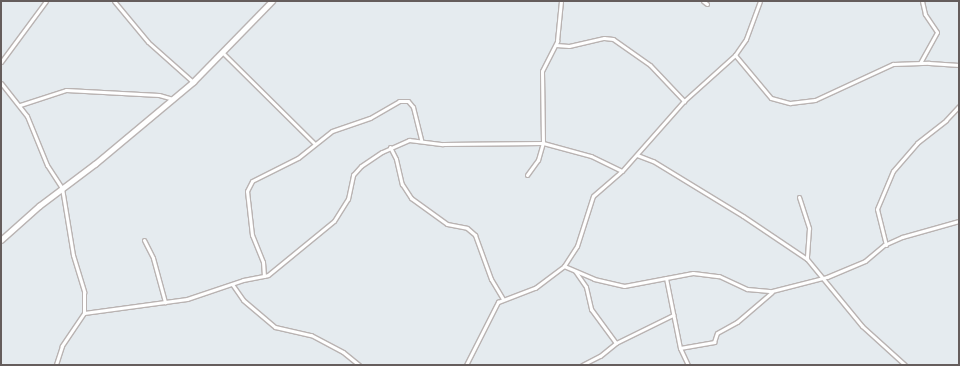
<!DOCTYPE html>
<html>
<head>
<meta charset="utf-8">
<style>
	body { margin:0 }
	#map { position:relative; width:960px; height:366px; overflow:hidden; background:#e5ebef; font-family:Ubuntu,sans-serif }
	div>[style] { position:absolute }
	.roads { filter:drop-shadow(1px 0 #b9b3b2) drop-shadow(-1px 0 #b9b3b2) drop-shadow(0 1px #b9b3b2) drop-shadow(0 -1px #b9b3b2) }
	.minor>* { height:3px; margin:-1.5px; padding:0 1.5px; transform-origin:1.5px; border-radius:1.5px; background:#fff }
	.secondary>* { height:4.5px; margin:-2.25px; padding:0 2.25px; transform-origin:2.25px; border-radius:2.25px; background:#fff }
	span { translate:-50% -50%; white-space:nowrap; text-align:center; line-height:1.15; -webkit-text-stroke:3px #fff; paint-order:stroke }
	.frame { position:absolute; inset:0; border:2px solid #655d5c; pointer-events:none }
</style>
</head>
<body>
<div id="map">
	<div class="roads">
		<div class="minor">
			<div style="left:114px;top:1px;width:53px;rotate:50.3deg"></div>
			<div style="left:148px;top:42px;width:60px;rotate:41.6deg"></div>
			<div style="left:703px;top:1px;width:5px;rotate:37deg"></div>
			<div style="left:556px;top:45px;width:13px;rotate:4deg"></div>
			<div style="left:569px;top:46px;width:36px;rotate:-13deg"></div>
			<div style="left:604px;top:38px;width:9px;rotate:6deg"></div>
			<div style="left:613px;top:39px;width:45px;rotate:35.1deg"></div>
			<div style="left:650px;top:65px;width:50px;rotate:46.6deg"></div>
			<div style="left:223px;top:53px;width:129px;rotate:44.7deg"></div>
			<div style="left:735px;top:55px;width:56px;rotate:50.1deg"></div>
			<div style="left:771px;top:98px;width:20px;rotate:15deg"></div>
			<div style="left:790px;top:103px;width:25px;rotate:-7deg"></div>
			<div style="left:815px;top:100px;width:86px;rotate:-24.8deg"></div>
			<div style="left:893px;top:64px;width:36px;rotate:-2deg"></div>
			<div style="left:929px;top:63px;width:30px;rotate:4deg"></div>
			<div style="left:1px;top:62px;width:76px;rotate:-53.6deg"></div>
			<div style="left:920px;top:63px;width:35px;rotate:-61deg"></div>
			<div style="left:937px;top:32px;width:22px;rotate:-124deg"></div>
			<div style="left:925px;top:14px;width:13px;rotate:-103deg"></div>
			<div style="left:1px;top:83px;width:42px;rotate:51.8deg"></div>
			<div style="left:27px;top:116px;width:53px;rotate:67.8deg"></div>
			<div style="left:47px;top:165px;width:27px;rotate:57deg"></div>
			<div style="left:62px;top:188px;width:68px;rotate:80.7deg"></div>
			<div style="left:73px;top:255px;width:39px;rotate:73deg"></div>
			<div style="left:84px;top:292px;width:21px;rotate:90deg"></div>
			<div style="left:84px;top:313px;width:40px;rotate:124deg"></div>
			<div style="left:62px;top:346px;width:20px;rotate:108deg"></div>
			<div style="left:20px;top:105px;width:48px;rotate:-18.1deg"></div>
			<div style="left:66px;top:90px;width:93px;rotate:3.1deg"></div>
			<div style="left:159px;top:95px;width:15px;rotate:16deg"></div>
			<div style="left:390px;top:147px;width:13px;rotate:63deg"></div>
			<div style="left:396px;top:159px;width:26px;rotate:77deg"></div>
			<div style="left:402px;top:184px;width:17px;rotate:57deg"></div>
			<div style="left:411px;top:198px;width:44px;rotate:35.8deg"></div>
			<div style="left:447px;top:224px;width:20px;rotate:11deg"></div>
			<div style="left:467px;top:228px;width:11px;rotate:41deg"></div>
			<div style="left:475px;top:235px;width:47px;rotate:70deg"></div>
			<div style="left:491px;top:279px;width:23px;rotate:59deg"></div>
			<div style="left:637px;top:155px;width:17px;rotate:21deg"></div>
			<div style="left:653px;top:161px;width:105px;rotate:31.4deg"></div>
			<div style="left:743px;top:216px;width:77px;rotate:33.9deg"></div>
			<div style="left:807px;top:259px;width:87px;rotate:50.6deg"></div>
			<div style="left:862px;top:326px;width:58px;rotate:42.2deg"></div>
			<div style="left:527px;top:175px;width:19px;rotate:-54deg"></div>
			<div style="left:538px;top:160px;width:18px;rotate:-74deg"></div>
			<div style="left:543px;top:143px;width:72px;rotate:-90.8deg"></div>
			<div style="left:542px;top:71px;width:34px;rotate:-63deg"></div>
			<div style="left:557px;top:41px;width:40px;rotate:-84.3deg"></div>
			<div style="left:799px;top:197px;width:33px;rotate:72deg"></div>
			<div style="left:809px;top:228px;width:31px;rotate:94deg"></div>
			<div style="left:144px;top:240px;width:20px;rotate:63deg"></div>
			<div style="left:153px;top:258px;width:46px;rotate:74.7deg"></div>
			<div style="left:886px;top:245px;width:37px;rotate:-104deg"></div>
			<div style="left:877px;top:209px;width:41px;rotate:-67.2deg"></div>
			<div style="left:893px;top:171px;width:37px;rotate:-49deg"></div>
			<div style="left:917px;top:143px;width:37px;rotate:-38deg"></div>
			<div style="left:946px;top:120px;width:19px;rotate:-47deg"></div>
			<div style="left:564px;top:266px;width:33px;rotate:23deg"></div>
			<div style="left:594px;top:279px;width:31px;rotate:13deg"></div>
			<div style="left:624px;top:286px;width:70px;rotate:-10.7deg"></div>
			<div style="left:693px;top:273px;width:26px;rotate:7deg"></div>
			<div style="left:719px;top:276px;width:31px;rotate:25deg"></div>
			<div style="left:747px;top:289px;width:25px;rotate:5deg"></div>
			<div style="left:772px;top:291px;width:57px;rotate:-14.3deg"></div>
			<div style="left:827px;top:277px;width:41px;rotate:-22.8deg"></div>
			<div style="left:865px;top:261px;width:25px;rotate:-40deg"></div>
			<div style="left:884px;top:245px;width:20px;rotate:-24deg"></div>
			<div style="left:902px;top:237px;width:59px;rotate:-15.7deg"></div>
			<div style="left:575px;top:271px;width:19px;rotate:55deg"></div>
			<div style="left:586px;top:287px;width:23px;rotate:77deg"></div>
			<div style="left:591px;top:309px;width:42px;rotate:53.7deg"></div>
			<div style="left:264px;top:276px;width:14px;rotate:-94deg"></div>
			<div style="left:263px;top:262px;width:29px;rotate:-112deg"></div>
			<div style="left:252px;top:235px;width:44px;rotate:-96.5deg"></div>
			<div style="left:247px;top:191px;width:11px;rotate:-63deg"></div>
			<div style="left:252px;top:181px;width:51px;rotate:-26.6deg"></div>
			<div style="left:298px;top:158px;width:43px;rotate:-38.5deg"></div>
			<div style="left:332px;top:131px;width:40px;rotate:-18.9deg"></div>
			<div style="left:370px;top:118px;width:34px;rotate:-30deg"></div>
			<div style="left:399px;top:101px;width:9px"></div>
			<div style="left:408px;top:101px;width:8px;rotate:50deg"></div>
			<div style="left:413px;top:107px;width:34px;rotate:76deg"></div>
			<div style="left:666px;top:278px;width:71px;rotate:78.7deg"></div>
			<div style="left:680px;top:348px;width:19px;rotate:65deg"></div>
			<div style="left:232px;top:284px;width:19px;rotate:55deg"></div>
			<div style="left:243px;top:300px;width:42px;rotate:40.2deg"></div>
			<div style="left:275px;top:327px;width:37px;rotate:13deg"></div>
			<div style="left:311px;top:335px;width:36px;rotate:28deg"></div>
			<div style="left:343px;top:352px;width:21px;rotate:39deg"></div>
			<div style="left:84px;top:313px;width:104px;rotate:-7.7deg"></div>
			<div style="left:187px;top:299px;width:59px;rotate:-18.7deg"></div>
			<div style="left:243px;top:280px;width:25px;rotate:-11deg"></div>
			<div style="left:268px;top:275px;width:85px;rotate:-39.3deg"></div>
			<div style="left:334px;top:221px;width:26px;rotate:-58deg"></div>
			<div style="left:348px;top:199px;width:25px;rotate:-78deg"></div>
			<div style="left:353px;top:175px;width:12px;rotate:-48deg"></div>
			<div style="left:361px;top:166px;width:25px;rotate:-34deg"></div>
			<div style="left:382px;top:152px;width:30px;rotate:-24deg"></div>
			<div style="left:409px;top:140px;width:34px;rotate:7deg"></div>
			<div style="left:443px;top:144px;width:100px;rotate:-0.6deg"></div>
			<div style="left:543px;top:143px;width:50px;rotate:15.2deg"></div>
			<div style="left:591px;top:156px;width:34px;rotate:26deg"></div>
			<div style="left:680px;top:348px;width:35px;rotate:-10deg"></div>
			<div style="left:714px;top:342px;width:9px;rotate:-72deg"></div>
			<div style="left:717px;top:333px;width:23px;rotate:-29deg"></div>
			<div style="left:737px;top:322px;width:46px;rotate:-40.6deg"></div>
			<div style="left:466px;top:365px;width:71px;rotate:-63.1deg"></div>
			<div style="left:498px;top:302px;width:40px;rotate:-21deg"></div>
			<div style="left:535px;top:288px;width:36px;rotate:-37deg"></div>
			<div style="left:564px;top:266px;width:24px;rotate:-57deg"></div>
			<div style="left:577px;top:246px;width:52px;rotate:-72.3deg"></div>
			<div style="left:593px;top:196px;width:38px;rotate:-41deg"></div>
			<div style="left:622px;top:171px;width:94px;rotate:-48.5deg"></div>
			<div style="left:684px;top:101px;width:69px;rotate:-42deg"></div>
			<div style="left:735px;top:55px;width:19px;rotate:-55deg"></div>
			<div style="left:746px;top:39px;width:40px;rotate:-69.8deg"></div>
			<div style="left:582px;top:365px;width:20px;rotate:-27deg"></div>
			<div style="left:600px;top:356px;width:21px;rotate:-39deg"></div>
			<div style="left:616px;top:343px;width:64px;rotate:-26.2deg"></div>
		</div>
		<div class="secondary">
			<div style="left:1px;top:240px;width:51px;rotate:-41.8deg"></div>
			<div style="left:39px;top:206px;width:70px;rotate:-36.9deg"></div>
			<div style="left:95px;top:164px;width:128px;rotate:-39.9deg"></div>
			<div style="left:193px;top:82px;width:113px;rotate:-45.7deg"></div>
		</div>
	</div>
	<div class="frame"></div>
</div>
</body>
</html>
